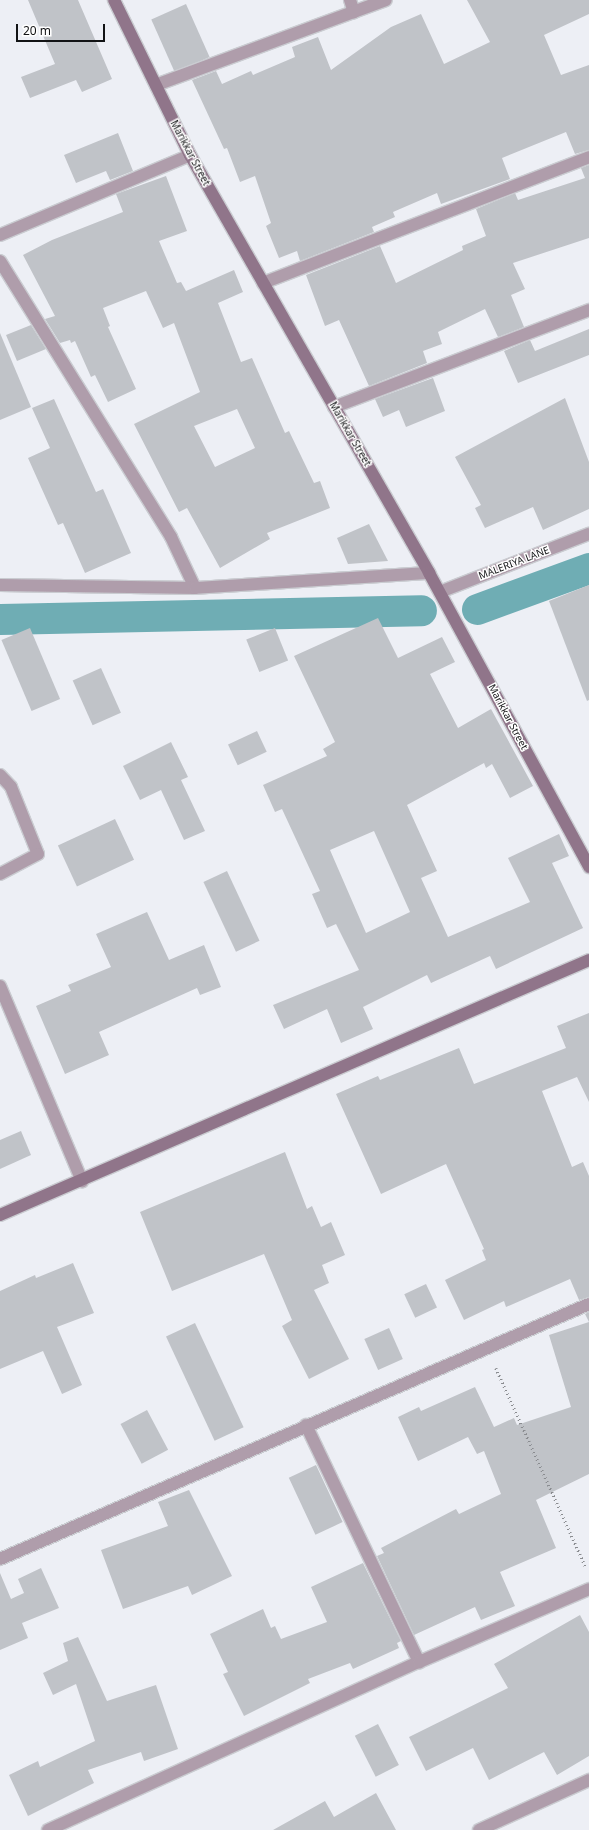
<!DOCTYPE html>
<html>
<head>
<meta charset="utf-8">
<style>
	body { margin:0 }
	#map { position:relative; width:589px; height:1830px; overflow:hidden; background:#edeff5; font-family:"Noto Sans",sans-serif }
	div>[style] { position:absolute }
	.canal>* { height:31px; margin:-15.5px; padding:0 15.5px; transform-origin:15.5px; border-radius:15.5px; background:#6fadb4 }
	.building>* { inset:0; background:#c0c3c8; transform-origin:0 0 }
	.path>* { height:2.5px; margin-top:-1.25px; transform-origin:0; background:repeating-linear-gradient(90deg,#8a8c90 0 1px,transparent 0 4px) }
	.roads { filter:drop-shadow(1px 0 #caccd1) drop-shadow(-1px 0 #caccd1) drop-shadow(0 1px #caccd1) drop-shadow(0 -1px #caccd1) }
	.street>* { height:12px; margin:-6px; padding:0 6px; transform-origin:6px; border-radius:6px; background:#af9dab }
	.secondary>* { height:12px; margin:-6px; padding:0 6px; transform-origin:6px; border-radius:6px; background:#90758a }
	span { translate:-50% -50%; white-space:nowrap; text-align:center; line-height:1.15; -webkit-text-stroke:3px #fff; paint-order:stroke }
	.street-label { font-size:10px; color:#121315 }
	.scale { position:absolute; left:16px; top:24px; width:89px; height:18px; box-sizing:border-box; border:2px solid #121315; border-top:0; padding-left:5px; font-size:12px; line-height:14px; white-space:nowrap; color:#121315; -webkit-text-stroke:3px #fff; paint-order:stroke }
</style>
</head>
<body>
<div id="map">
	<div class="canal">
		<div style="left:477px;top:609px;width:119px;rotate:-20.1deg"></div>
		<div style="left:0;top:619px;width:421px;rotate:-1.2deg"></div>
	</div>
	<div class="building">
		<div style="clip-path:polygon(28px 0,78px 0,112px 79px,82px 92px,76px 80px,30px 98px,21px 77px,55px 64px)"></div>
		<div style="clip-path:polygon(467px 0,589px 0,589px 14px,544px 35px,561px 75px,589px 65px,589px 150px,575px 154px,566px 132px,502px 158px,510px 179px,441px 204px,437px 193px,393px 212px,395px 217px,372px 227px,374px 232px,300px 261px,297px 251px,279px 258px,266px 226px,271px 223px,255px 176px,240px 182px,227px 148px,224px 149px,192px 80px,216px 71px,222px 84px,251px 71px,253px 75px,295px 57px,292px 47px,318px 37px,331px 70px,391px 27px,421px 14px,444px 64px,490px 42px)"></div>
		<div style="left:186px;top:4px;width:58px;height:38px;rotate:66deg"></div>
		<div style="clip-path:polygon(118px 133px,133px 171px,110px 180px,106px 171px,76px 183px,64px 155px)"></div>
		<div style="clip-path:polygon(589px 165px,589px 238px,513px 263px,525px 289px,511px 295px,524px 327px,498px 337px,485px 309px,438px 332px,442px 344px,423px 351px,427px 363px,369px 386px,339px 320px,325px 326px,306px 275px,380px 246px,396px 283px,463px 250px,462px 246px,486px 236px,476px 209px,515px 193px,518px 200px,585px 178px,581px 168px)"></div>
		<div style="clip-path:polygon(evenodd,166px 176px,187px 231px,159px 241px,177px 283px,181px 282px,186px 291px,234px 270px,243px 292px,218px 303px,241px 362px,252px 358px,285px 433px,289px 431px,314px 483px,320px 481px,330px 508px,267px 533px,270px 539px,220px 568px,187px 508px,179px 512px,134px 424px,200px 392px,174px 323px,163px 328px,146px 291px,103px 308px,110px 326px,108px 327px,136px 389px,108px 402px,95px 375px,91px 377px,75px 341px,71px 343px,70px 340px,60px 343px,45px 319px,55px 316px,23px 255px,52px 240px,123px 212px,116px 194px,166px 176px,237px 409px,255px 448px,215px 467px,194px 426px,237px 409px)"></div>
		<div style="clip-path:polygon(31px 325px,46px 349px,17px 361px,6px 335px)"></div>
		<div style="clip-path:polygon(589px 329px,589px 355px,518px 383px,504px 351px,530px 340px,535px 351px)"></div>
		<div style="clip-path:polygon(0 333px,31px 407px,0 420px)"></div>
		<div style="clip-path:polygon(433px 378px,445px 411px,406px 427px,399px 410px,383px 417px,375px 399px)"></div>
		<div style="clip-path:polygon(565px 398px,589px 462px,589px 509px,543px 530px,533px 507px,485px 528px,475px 508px,481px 505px,455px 457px)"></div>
		<div style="clip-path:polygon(54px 399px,96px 492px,103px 489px,131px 553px,85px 573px,63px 523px,58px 525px,28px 458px,50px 448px,32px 408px)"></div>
		<div style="clip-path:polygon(369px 524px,388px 561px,348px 564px,337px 538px)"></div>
		<div style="clip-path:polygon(589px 585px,589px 700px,587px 701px,549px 601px)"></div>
		<div style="clip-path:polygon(evenodd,378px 618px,398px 658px,442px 637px,455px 662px,430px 674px,458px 728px,491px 709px,533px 786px,510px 798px,492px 764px,486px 768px,484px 763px,407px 805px,437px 871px,421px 878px,448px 937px,530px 902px,508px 858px,559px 834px,569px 856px,552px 863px,583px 928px,496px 969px,490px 956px,431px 983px,427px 975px,363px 1007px,373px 1029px,341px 1043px,327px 1009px,284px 1029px,273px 1005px,359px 970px,336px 924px,327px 928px,312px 894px,320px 891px,282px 809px,275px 812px,263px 785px,327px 756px,323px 749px,335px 742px,294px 656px,378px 618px,374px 831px,410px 912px,366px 933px,330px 850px,374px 831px)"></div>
		<div style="left:30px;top:628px;width:77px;height:31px;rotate:67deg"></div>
		<div style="left:275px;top:628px;width:35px;height:31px;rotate:68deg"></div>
		<div style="left:101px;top:668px;width:49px;height:31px;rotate:66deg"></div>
		<div style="left:257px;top:731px;width:23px;height:32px;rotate:65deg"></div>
		<div style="clip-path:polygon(171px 742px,188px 777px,181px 780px,205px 831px,184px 840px,161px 790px,140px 800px,123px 766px)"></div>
		<div style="left:115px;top:819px;width:45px;height:63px;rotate:65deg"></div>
		<div style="left:227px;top:871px;width:77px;height:26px;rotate:65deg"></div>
		<div style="clip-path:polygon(147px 912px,169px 960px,204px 945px,221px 987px,200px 995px,197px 988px,99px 1032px,109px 1055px,65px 1074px,36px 1006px,71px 991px,68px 985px,111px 967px,96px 934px)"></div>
		<div style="clip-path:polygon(589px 1013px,589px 1102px,577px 1077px,542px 1091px,572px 1167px,583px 1162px,589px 1176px,589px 1297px,579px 1300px,570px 1279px,506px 1307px,504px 1301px,464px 1320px,445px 1280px,486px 1260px,482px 1250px,484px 1249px,446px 1164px,381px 1194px,336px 1094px,378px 1076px,380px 1080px,459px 1048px,474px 1084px,566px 1048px,557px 1026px)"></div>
		<div style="clip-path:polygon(21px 1131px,31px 1155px,0 1169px,0 1140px)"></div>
		<div style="clip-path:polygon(285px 1152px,307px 1209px,312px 1206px,321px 1227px,331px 1222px,345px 1255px,322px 1265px,329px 1283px,314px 1290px,349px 1359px,309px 1379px,282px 1326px,292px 1320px,264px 1254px,172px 1291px,140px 1212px)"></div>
		<div style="clip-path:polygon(73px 1263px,94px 1313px,57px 1327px,82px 1385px,62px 1394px,43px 1351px,0 1369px,0 1291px,35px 1275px,36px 1278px)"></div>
		<div style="left:426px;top:1284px;width:26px;height:24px;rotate:65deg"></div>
		<div style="clip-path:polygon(589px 1312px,589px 1474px,536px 1500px,556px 1548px,500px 1572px,515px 1606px,481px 1620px,475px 1607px,414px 1635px,377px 1556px,384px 1553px,381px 1548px,456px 1509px,459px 1514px,501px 1494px,484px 1451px,477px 1454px,468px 1437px,418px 1461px,398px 1417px,419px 1407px,421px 1411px,475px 1387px,494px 1427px,514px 1418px,517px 1425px,571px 1407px,549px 1335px,589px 1322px,585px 1314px)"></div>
		<div style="left:195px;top:1323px;width:115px;height:32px;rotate:65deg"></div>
		<div style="left:389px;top:1328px;width:34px;height:27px;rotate:66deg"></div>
		<div style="left:147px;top:1410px;width:45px;height:30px;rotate:62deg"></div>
		<div style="left:316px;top:1465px;width:63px;height:30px;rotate:65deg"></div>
		<div style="clip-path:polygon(189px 1490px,232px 1576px,192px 1595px,188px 1586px,123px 1609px,101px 1550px,168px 1526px,158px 1502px)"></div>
		<div style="clip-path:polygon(363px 1563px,401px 1641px,397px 1643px,399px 1648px,353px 1669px,350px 1663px,308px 1679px,310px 1683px,244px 1716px,223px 1674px,228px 1672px,210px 1634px,263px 1609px,271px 1628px,275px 1626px,281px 1639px,327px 1622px,311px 1587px)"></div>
		<div style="clip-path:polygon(41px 1568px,59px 1608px,22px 1623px,28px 1638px,0 1650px,0 1573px,11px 1599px,24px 1593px,18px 1579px)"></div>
		<div style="clip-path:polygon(580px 1615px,589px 1632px,589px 1756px,557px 1775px,544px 1752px,489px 1780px,473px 1748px,426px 1771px,409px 1737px,508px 1688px,494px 1664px)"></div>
		<div style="clip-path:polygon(78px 1637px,107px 1701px,156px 1685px,178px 1749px,144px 1761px,141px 1752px,88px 1770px,94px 1783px,28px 1816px,9px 1775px,38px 1761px,40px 1767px,95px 1741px,76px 1684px,53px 1695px,43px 1673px,68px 1661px,63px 1643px)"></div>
		<div style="left:378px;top:1724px;width:46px;height:26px;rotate:63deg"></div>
		<div style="clip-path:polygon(376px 1793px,396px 1830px,273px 1830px,325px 1801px,334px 1817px)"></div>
	</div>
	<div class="path">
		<div style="left:496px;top:1368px;width:218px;rotate:65.7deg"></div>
	</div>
	<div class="roads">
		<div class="street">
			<div style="left:350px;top:0;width:13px;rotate:72deg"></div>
			<div style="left:156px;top:85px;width:245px;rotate:-20.3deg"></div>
			<div style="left:0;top:235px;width:206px;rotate:-22.8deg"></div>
			<div style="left:0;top:261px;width:325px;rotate:58.2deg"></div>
			<div style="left:171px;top:537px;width:56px;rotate:64.8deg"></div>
			<div style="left:263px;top:283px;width:350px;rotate:-21.1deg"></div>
			<div style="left:334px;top:407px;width:273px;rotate:-20.8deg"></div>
			<div style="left:0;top:585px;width:195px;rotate:0.9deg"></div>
			<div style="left:195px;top:588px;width:234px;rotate:-3.7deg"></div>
			<div style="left:440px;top:592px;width:160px;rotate:-21.3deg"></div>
			<div style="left:0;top:775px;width:16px;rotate:47deg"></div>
			<div style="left:11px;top:787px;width:72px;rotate:68.1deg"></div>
			<div style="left:38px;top:854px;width:43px;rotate:152.2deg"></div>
			<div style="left:0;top:986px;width:212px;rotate:67.2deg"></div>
			<div style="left:306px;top:1425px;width:263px;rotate:64.5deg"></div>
			<div style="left:0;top:1559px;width:642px;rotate:-23.41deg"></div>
			<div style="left:48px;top:1830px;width:407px;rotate:-24.4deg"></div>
			<div style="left:419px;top:1662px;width:185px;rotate:-23.2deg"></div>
			<div style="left:479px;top:1830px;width:121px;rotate:-24.4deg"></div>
		</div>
		<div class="secondary">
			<div style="left:114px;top:0;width:173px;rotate:63.9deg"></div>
			<div style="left:190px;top:155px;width:482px;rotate:60.2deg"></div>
			<div style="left:429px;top:573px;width:335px;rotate:61.4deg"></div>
			<div style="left:0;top:1215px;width:642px;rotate:-23.41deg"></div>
		</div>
	</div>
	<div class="street-label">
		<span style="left:190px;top:153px;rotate:62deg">Marikkar Street</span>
		<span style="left:350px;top:434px;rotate:60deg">Marikkar Street</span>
		<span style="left:514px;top:563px;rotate:-21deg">MALERIYA LANE</span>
		<span style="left:508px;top:717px;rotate:62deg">Marikkar Street</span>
	</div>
	<div class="scale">20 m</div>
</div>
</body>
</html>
